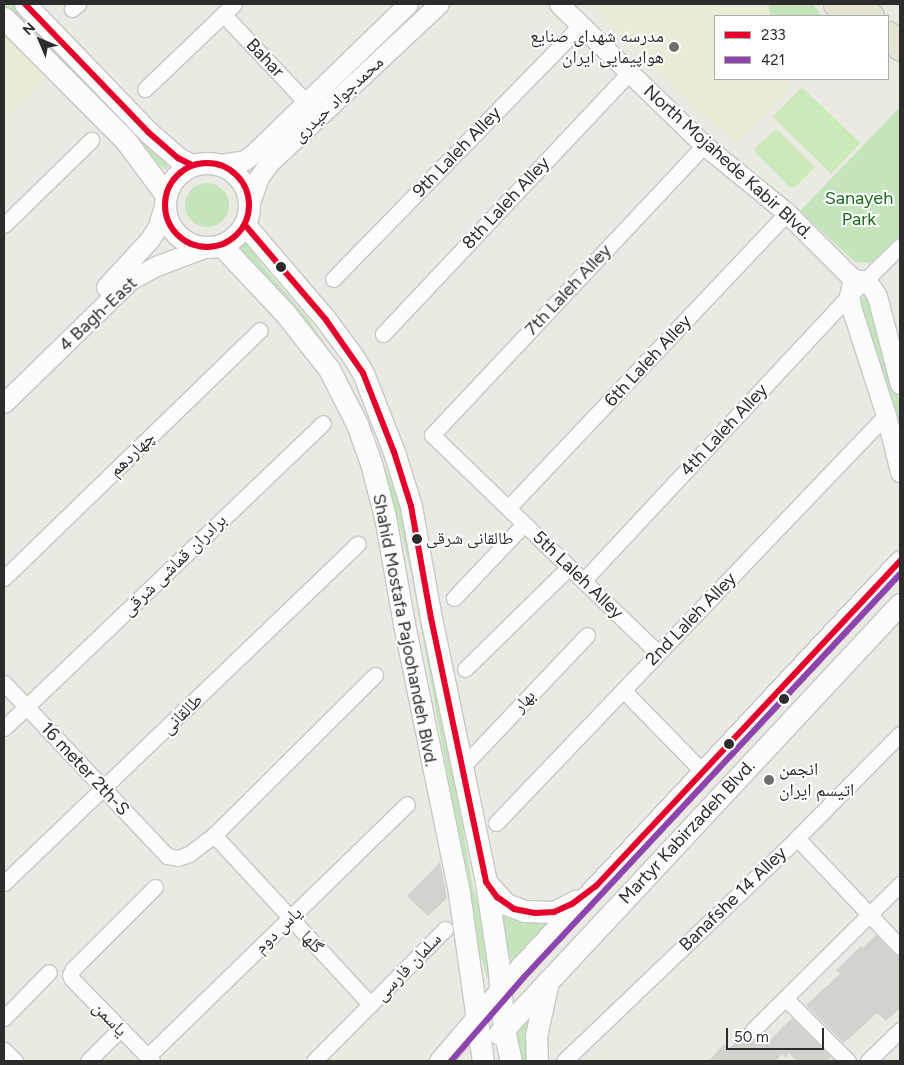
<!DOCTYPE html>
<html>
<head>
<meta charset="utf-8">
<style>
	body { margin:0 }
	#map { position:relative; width:904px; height:1065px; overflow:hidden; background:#eae9e2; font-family:Figtree,"Noto Naskh Arabic",sans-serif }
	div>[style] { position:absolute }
	.education>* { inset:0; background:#ecebd8 }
	.green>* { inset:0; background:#c4e5bc }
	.round { border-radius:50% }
	.pitch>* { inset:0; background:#cce9ba; transform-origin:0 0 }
	.building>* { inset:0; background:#d3d2cd }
	.roads { filter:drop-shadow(1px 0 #c8c7c7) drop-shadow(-1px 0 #c8c7c7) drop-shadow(0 1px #c8c7c7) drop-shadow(0 -1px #c8c7c7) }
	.minor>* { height:15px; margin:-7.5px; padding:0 7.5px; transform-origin:7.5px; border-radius:7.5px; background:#fcfcfb }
	.tertiary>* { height:19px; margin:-9.5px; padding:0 9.5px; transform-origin:9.5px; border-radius:9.5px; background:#fcfcfb }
	.secondary>* { height:21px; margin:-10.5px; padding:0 10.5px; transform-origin:10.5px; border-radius:10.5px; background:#fcfcfb }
	.secondary>.ring { margin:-10.5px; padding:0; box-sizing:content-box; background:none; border:21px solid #fcfcfb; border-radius:50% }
	.trunk>* { height:25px; margin:-12.5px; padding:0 12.5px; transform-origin:12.5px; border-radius:12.5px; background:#e8e4d4 }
	.bus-1>* { height:6px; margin:-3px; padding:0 3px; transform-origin:3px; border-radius:3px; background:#e4002b }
	.bus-1>.ring { margin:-3px; padding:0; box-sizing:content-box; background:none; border:6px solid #e4002b; border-radius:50% }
	.bus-2>* { height:6px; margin:-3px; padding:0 3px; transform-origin:3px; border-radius:3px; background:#8e44ad }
	.dots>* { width:14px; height:14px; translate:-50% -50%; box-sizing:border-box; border:2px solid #fff; border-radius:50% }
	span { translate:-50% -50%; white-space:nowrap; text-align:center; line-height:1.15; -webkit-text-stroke:4px #fff; paint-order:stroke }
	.bus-label { font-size:17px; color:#2c2c2c }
	.left { translate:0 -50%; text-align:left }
	.poi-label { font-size:18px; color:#2c2c2c }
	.right { translate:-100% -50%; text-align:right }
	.street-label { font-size:18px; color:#2c2c2c }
	.park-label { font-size:18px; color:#1c691f }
	.frame { position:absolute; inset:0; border:5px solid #2c2c2c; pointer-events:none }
	.legend { position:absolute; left:714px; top:15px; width:175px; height:65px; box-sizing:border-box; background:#fff; border:1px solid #ababab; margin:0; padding:6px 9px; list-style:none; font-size:15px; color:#2c2c2c }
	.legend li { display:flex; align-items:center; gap:10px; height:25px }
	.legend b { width:25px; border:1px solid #ababab }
	.north { position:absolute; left:15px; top:15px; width:50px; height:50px; -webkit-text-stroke:4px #fff; paint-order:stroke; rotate:315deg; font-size:14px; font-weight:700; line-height:20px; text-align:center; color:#2c2c2c }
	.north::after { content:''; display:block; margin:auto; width:18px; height:22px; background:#2c2c2c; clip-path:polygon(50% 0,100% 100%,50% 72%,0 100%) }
	.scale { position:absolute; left:726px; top:1028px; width:98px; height:22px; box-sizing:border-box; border:2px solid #2c2c2c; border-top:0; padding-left:6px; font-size:15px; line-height:18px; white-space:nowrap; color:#2c2c2c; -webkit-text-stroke:4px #fff; paint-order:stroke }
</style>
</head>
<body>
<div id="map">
	<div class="education">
		<div style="clip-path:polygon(590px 4px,768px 4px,771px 16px,715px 16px,715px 79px,787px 79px,790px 88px,736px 144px,664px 77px)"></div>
		<div style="clip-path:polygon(4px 34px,46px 78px,4px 119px)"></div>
	</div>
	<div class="green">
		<div style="clip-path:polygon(4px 4px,14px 4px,70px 60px,168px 162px,167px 170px,153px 162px,4px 9px)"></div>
		<div style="clip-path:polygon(768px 4px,813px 4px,822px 16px,771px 16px)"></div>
		<div style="clip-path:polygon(900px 107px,900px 236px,877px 260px,869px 263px,855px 262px,800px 211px)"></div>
		<div class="round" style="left:185px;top:183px;width:44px;height:44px"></div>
		<div style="clip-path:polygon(242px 242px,246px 242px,262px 265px,310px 321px,343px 372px,363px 409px,402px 511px,436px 673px,472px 882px,487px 937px,491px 975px,487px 978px,480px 954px,411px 573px,397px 515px,371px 435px,236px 250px)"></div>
		<div style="clip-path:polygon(867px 295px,895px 381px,900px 405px,900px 453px,860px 307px,860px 300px)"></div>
		<div style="clip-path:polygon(498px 906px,551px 919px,511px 961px,511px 958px,508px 959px)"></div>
		<div style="clip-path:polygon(539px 1003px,534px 1061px,522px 1061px,515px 1034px)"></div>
	</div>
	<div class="pitch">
		<div style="left:802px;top:87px;width:81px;height:42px;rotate:44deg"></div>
		<div style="clip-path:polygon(774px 131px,779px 131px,815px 167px,795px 187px,791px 188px,755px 152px,755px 148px)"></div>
	</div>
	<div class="building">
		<div style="clip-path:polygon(440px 862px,447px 898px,428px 916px,407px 896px)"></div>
		<div style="clip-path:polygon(876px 935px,893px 953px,900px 956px,900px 1008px,886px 1021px,877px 1013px,844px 1043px,806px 1005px,840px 974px,836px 970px,861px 946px,863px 948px)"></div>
		<div style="clip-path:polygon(792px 1018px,831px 1057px,827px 1061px,797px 1061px,789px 1053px,786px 1058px,782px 1054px,776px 1061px,709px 1061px,724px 1044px,729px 1049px,743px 1033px,749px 1040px,755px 1040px,761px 1036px,768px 1042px)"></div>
	</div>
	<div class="roads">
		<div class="minor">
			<div style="left:72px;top:9px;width:8px;rotate:-40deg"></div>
			<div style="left:223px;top:14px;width:121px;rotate:46.7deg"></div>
			<div style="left:145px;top:89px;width:123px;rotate:-43.7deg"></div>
			<div style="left:4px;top:225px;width:122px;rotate:-44.3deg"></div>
			<div style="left:333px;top:279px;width:355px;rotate:-45.7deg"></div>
			<div style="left:383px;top:334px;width:360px;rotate:-46.7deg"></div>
			<div style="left:508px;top:508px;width:406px;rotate:-46.6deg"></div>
			<div style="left:4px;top:578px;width:356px;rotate:-44.1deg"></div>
			<div style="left:583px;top:581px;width:390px;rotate:-47deg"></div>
			<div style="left:849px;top:296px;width:71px;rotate:-44.4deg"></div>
			<div style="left:454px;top:598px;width:102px;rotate:-46.6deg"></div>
			<div style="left:658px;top:653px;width:314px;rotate:-136deg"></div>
			<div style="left:432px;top:435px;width:398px;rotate:-46.8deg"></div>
			<div style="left:465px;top:669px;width:146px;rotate:-44.4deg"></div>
			<div style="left:4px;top:683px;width:238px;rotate:46.7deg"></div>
			<div style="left:167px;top:856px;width:11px;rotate:10deg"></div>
			<div style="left:178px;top:858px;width:12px;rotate:-20deg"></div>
			<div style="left:189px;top:854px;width:31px;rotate:-37deg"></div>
			<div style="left:214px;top:835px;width:227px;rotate:-44.8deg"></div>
			<div style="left:623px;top:690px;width:113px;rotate:45.7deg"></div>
			<div style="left:4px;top:728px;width:441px;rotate:-43.7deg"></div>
			<div style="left:461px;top:768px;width:183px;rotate:-46.5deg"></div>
			<div style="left:496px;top:823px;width:564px;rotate:-46.29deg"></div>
			<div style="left:214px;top:835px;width:231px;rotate:47.3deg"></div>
			<div style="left:797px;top:838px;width:150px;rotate:46.6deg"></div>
			<div style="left:4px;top:883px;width:490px;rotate:-43.8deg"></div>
			<div style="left:785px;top:998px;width:89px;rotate:45deg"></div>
			<div style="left:4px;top:1018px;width:64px;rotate:-45.6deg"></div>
			<div style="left:752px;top:1031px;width:209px;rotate:-44.8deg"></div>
			<div style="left:4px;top:1050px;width:16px;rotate:45deg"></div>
			<div style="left:148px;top:1056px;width:361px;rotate:-44.2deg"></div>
			<div style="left:88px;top:1061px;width:45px;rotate:-45deg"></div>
			<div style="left:152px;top:1061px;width:115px;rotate:-134.3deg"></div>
			<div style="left:72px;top:979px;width:4px;rotate:-117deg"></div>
			<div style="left:70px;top:975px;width:7px;rotate:-63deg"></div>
			<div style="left:73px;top:969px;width:116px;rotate:-45deg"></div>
			<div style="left:314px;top:1061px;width:186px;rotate:-45.2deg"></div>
			<div style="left:564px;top:1061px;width:323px;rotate:-43.7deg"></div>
			<div style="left:797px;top:838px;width:146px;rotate:-45.3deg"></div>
			<div style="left:868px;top:1061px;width:45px;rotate:-44.1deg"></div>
		</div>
		<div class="tertiary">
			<div style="left:559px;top:4px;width:202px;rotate:44.2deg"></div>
			<div style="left:704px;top:145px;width:107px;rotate:39.3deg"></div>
			<div style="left:787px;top:213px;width:93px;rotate:45deg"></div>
			<div style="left:853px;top:279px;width:14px;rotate:8deg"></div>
			<div style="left:867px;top:281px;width:18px;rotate:56deg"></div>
			<div style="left:877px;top:296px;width:91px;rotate:75.4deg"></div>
			<div style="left:221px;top:164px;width:24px;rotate:-9deg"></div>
			<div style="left:245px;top:160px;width:11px;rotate:-38deg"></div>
			<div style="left:254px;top:153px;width:214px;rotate:-44.1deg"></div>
			<div style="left:250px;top:203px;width:28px;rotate:-71deg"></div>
			<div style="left:259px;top:177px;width:19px;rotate:-54deg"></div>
			<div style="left:270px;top:162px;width:231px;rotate:-43.1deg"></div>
			<div style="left:853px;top:279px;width:17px;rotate:103deg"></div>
			<div style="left:849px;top:296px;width:14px;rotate:78deg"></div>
			<div style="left:852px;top:310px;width:110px;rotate:72.1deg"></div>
			<div style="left:886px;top:415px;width:59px;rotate:76.2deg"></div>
			<div style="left:106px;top:287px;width:65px;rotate:-47.5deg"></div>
			<div style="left:150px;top:239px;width:13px;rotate:-58deg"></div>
			<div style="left:157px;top:228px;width:23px;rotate:-72deg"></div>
			<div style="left:4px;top:403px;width:176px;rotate:-44.3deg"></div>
			<div style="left:130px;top:280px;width:30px;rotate:-28deg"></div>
			<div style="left:156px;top:266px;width:54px;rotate:-20.4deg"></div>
		</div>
		<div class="secondary">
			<div style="left:25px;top:4px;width:178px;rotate:46.1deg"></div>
			<div style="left:148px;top:132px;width:40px;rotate:41deg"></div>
			<div style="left:178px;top:158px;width:16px;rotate:27deg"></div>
			<div style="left:4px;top:18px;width:173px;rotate:45.2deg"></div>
			<div style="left:126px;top:141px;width:67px;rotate:53.5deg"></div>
			<div class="ring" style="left:165px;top:163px;width:63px;height:63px"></div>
			<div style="left:245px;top:225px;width:125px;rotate:49.5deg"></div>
			<div style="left:326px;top:320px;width:47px;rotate:53.6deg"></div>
			<div style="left:354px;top:358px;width:17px;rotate:59deg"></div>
			<div style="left:363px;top:373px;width:85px;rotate:68.6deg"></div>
			<div style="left:394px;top:452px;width:57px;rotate:72.5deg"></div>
			<div style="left:411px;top:506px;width:114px;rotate:79.9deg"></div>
			<div style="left:431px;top:618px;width:270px;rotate:78.2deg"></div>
			<div style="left:486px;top:882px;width:81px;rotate:81.5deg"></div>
			<div style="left:498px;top:962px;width:67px;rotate:84.9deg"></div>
			<div style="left:504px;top:1029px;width:33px;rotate:78deg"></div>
			<div style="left:221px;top:245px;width:93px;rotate:46.7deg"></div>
			<div style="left:285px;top:313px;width:71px;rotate:51.8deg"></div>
			<div style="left:329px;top:369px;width:62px;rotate:63deg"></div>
			<div style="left:357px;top:424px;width:41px;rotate:70.3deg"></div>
			<div style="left:371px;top:463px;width:56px;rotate:75.5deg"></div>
			<div style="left:385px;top:517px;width:109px;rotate:79.9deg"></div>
			<div style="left:404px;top:624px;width:275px;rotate:78.4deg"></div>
			<div style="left:459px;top:893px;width:170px;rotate:81.9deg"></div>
			<div style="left:486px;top:882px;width:30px;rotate:48deg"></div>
			<div style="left:506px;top:904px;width:19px;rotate:21deg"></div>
			<div style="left:524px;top:911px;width:30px;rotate:2deg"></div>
			<div style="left:554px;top:912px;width:25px;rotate:-27deg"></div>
			<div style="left:499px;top:1034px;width:588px;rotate:-47deg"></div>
			<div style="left:440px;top:1061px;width:118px;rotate:-49.5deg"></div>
			<div style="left:517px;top:971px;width:561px;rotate:-46.95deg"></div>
			<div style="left:537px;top:1061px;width:25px;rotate:-92deg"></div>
			<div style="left:536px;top:1036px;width:56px;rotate:-77.7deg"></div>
		</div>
		<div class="trunk">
			<div style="left:836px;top:4px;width:17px;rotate:45deg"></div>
			<div style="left:860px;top:4px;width:16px;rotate:47deg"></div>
			<div style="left:888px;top:34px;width:18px;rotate:49deg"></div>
		</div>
	</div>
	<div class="bus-1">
		<div style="left:25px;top:4px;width:178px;rotate:46.1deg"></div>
		<div style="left:148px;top:132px;width:40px;rotate:41deg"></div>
		<div style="left:178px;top:158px;width:16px;rotate:27deg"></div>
		<div class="ring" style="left:165px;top:163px;width:78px;height:78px"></div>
		<div style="left:245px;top:225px;width:125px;rotate:49.5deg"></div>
		<div style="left:326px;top:320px;width:65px;rotate:55.1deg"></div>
		<div style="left:363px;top:373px;width:85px;rotate:68.6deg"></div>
		<div style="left:394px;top:452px;width:57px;rotate:72.5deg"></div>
		<div style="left:411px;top:506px;width:114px;rotate:79.9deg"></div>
		<div style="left:431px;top:618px;width:270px;rotate:78.2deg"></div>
		<div style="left:486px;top:882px;width:19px;rotate:54deg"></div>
		<div style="left:497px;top:897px;width:21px;rotate:35deg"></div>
		<div style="left:514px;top:909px;width:21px;rotate:11deg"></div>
		<div style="left:535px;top:913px;width:19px;rotate:-3deg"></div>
		<div style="left:554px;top:912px;width:20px;rotate:-24deg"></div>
		<div style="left:572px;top:904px;width:30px;rotate:-37deg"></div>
		<div style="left:596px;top:886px;width:445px;rotate:-46.9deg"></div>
	</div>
	<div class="bus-2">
		<div style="left:451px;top:1061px;width:111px;rotate:-49deg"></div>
		<div style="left:524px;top:977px;width:551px;rotate:-46.99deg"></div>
	</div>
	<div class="dots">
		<div style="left:674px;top:47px;background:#6e6e6c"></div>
		<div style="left:281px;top:267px;background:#2c2c2c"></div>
		<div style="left:417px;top:539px;background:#2c2c2c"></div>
		<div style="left:784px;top:699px;background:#2c2c2c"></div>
		<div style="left:729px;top:744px;background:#2c2c2c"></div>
		<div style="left:769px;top:780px;background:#6e6e6c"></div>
	</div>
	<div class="bus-label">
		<span class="left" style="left:426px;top:539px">طالقانی شرقی</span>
	</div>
	<div class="poi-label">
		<span class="right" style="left:664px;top:47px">مدرسه شهدای صنایع<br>هواپیمایی ایران</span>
		<span class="left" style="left:779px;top:780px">انجمن<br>اتیسم ایران</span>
	</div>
	<div class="street-label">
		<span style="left:265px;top:58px;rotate:46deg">Bahar</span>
		<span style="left:338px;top:99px;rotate:-43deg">محمدجواد حیدری</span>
		<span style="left:457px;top:152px;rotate:-46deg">9th Laleh Alley</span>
		<span style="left:728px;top:162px;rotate:42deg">North Mojahede Kabir Blvd.</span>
		<span style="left:506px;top:203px;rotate:-47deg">8th Laleh Alley</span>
		<span style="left:568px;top:290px;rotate:-47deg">7th Laleh Alley</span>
		<span style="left:98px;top:314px;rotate:-43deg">4 Bagh-East</span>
		<span style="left:648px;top:361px;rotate:-47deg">6th Laleh Alley</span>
		<span style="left:724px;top:430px;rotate:-47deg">4th Laleh Alley</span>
		<span style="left:132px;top:454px;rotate:-44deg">چهاردهم</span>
		<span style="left:174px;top:565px;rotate:-44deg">برادران قماشی شرقی</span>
		<span style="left:578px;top:575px;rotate:44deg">5th Laleh Alley</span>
		<span style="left:691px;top:619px;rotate:-46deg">2nd Laleh Alley</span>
		<span style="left:405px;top:630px;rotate:79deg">Shahid Mostafa Pajoohandeh Blvd.</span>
		<span style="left:524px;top:701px;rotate:-47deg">بهار</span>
		<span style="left:182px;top:714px;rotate:-44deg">طالقانی</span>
		<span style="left:85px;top:769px;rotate:47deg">16 meter 2th-S</span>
		<span style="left:687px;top:832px;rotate:-47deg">Martyr Kabirzadeh Blvd.</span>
		<span style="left:733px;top:899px;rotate:-44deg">Banafshe 14 Alley</span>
		<span style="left:278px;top:930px;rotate:-44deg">یاس دوم</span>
		<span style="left:312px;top:942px;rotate:47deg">گلها</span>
		<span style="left:408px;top:967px;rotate:-46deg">سلمان فارسی</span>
		<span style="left:110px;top:1019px;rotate:46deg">یاسمن</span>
	</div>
	<div class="park-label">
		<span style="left:859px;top:209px">Sanayeh<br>Park</span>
	</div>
	<div class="frame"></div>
	<ul class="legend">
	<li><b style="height:6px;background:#e4002b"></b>233</li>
	<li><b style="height:6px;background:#8e44ad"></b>421</li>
	</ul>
	<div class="north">N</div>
	<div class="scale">50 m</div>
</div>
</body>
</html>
